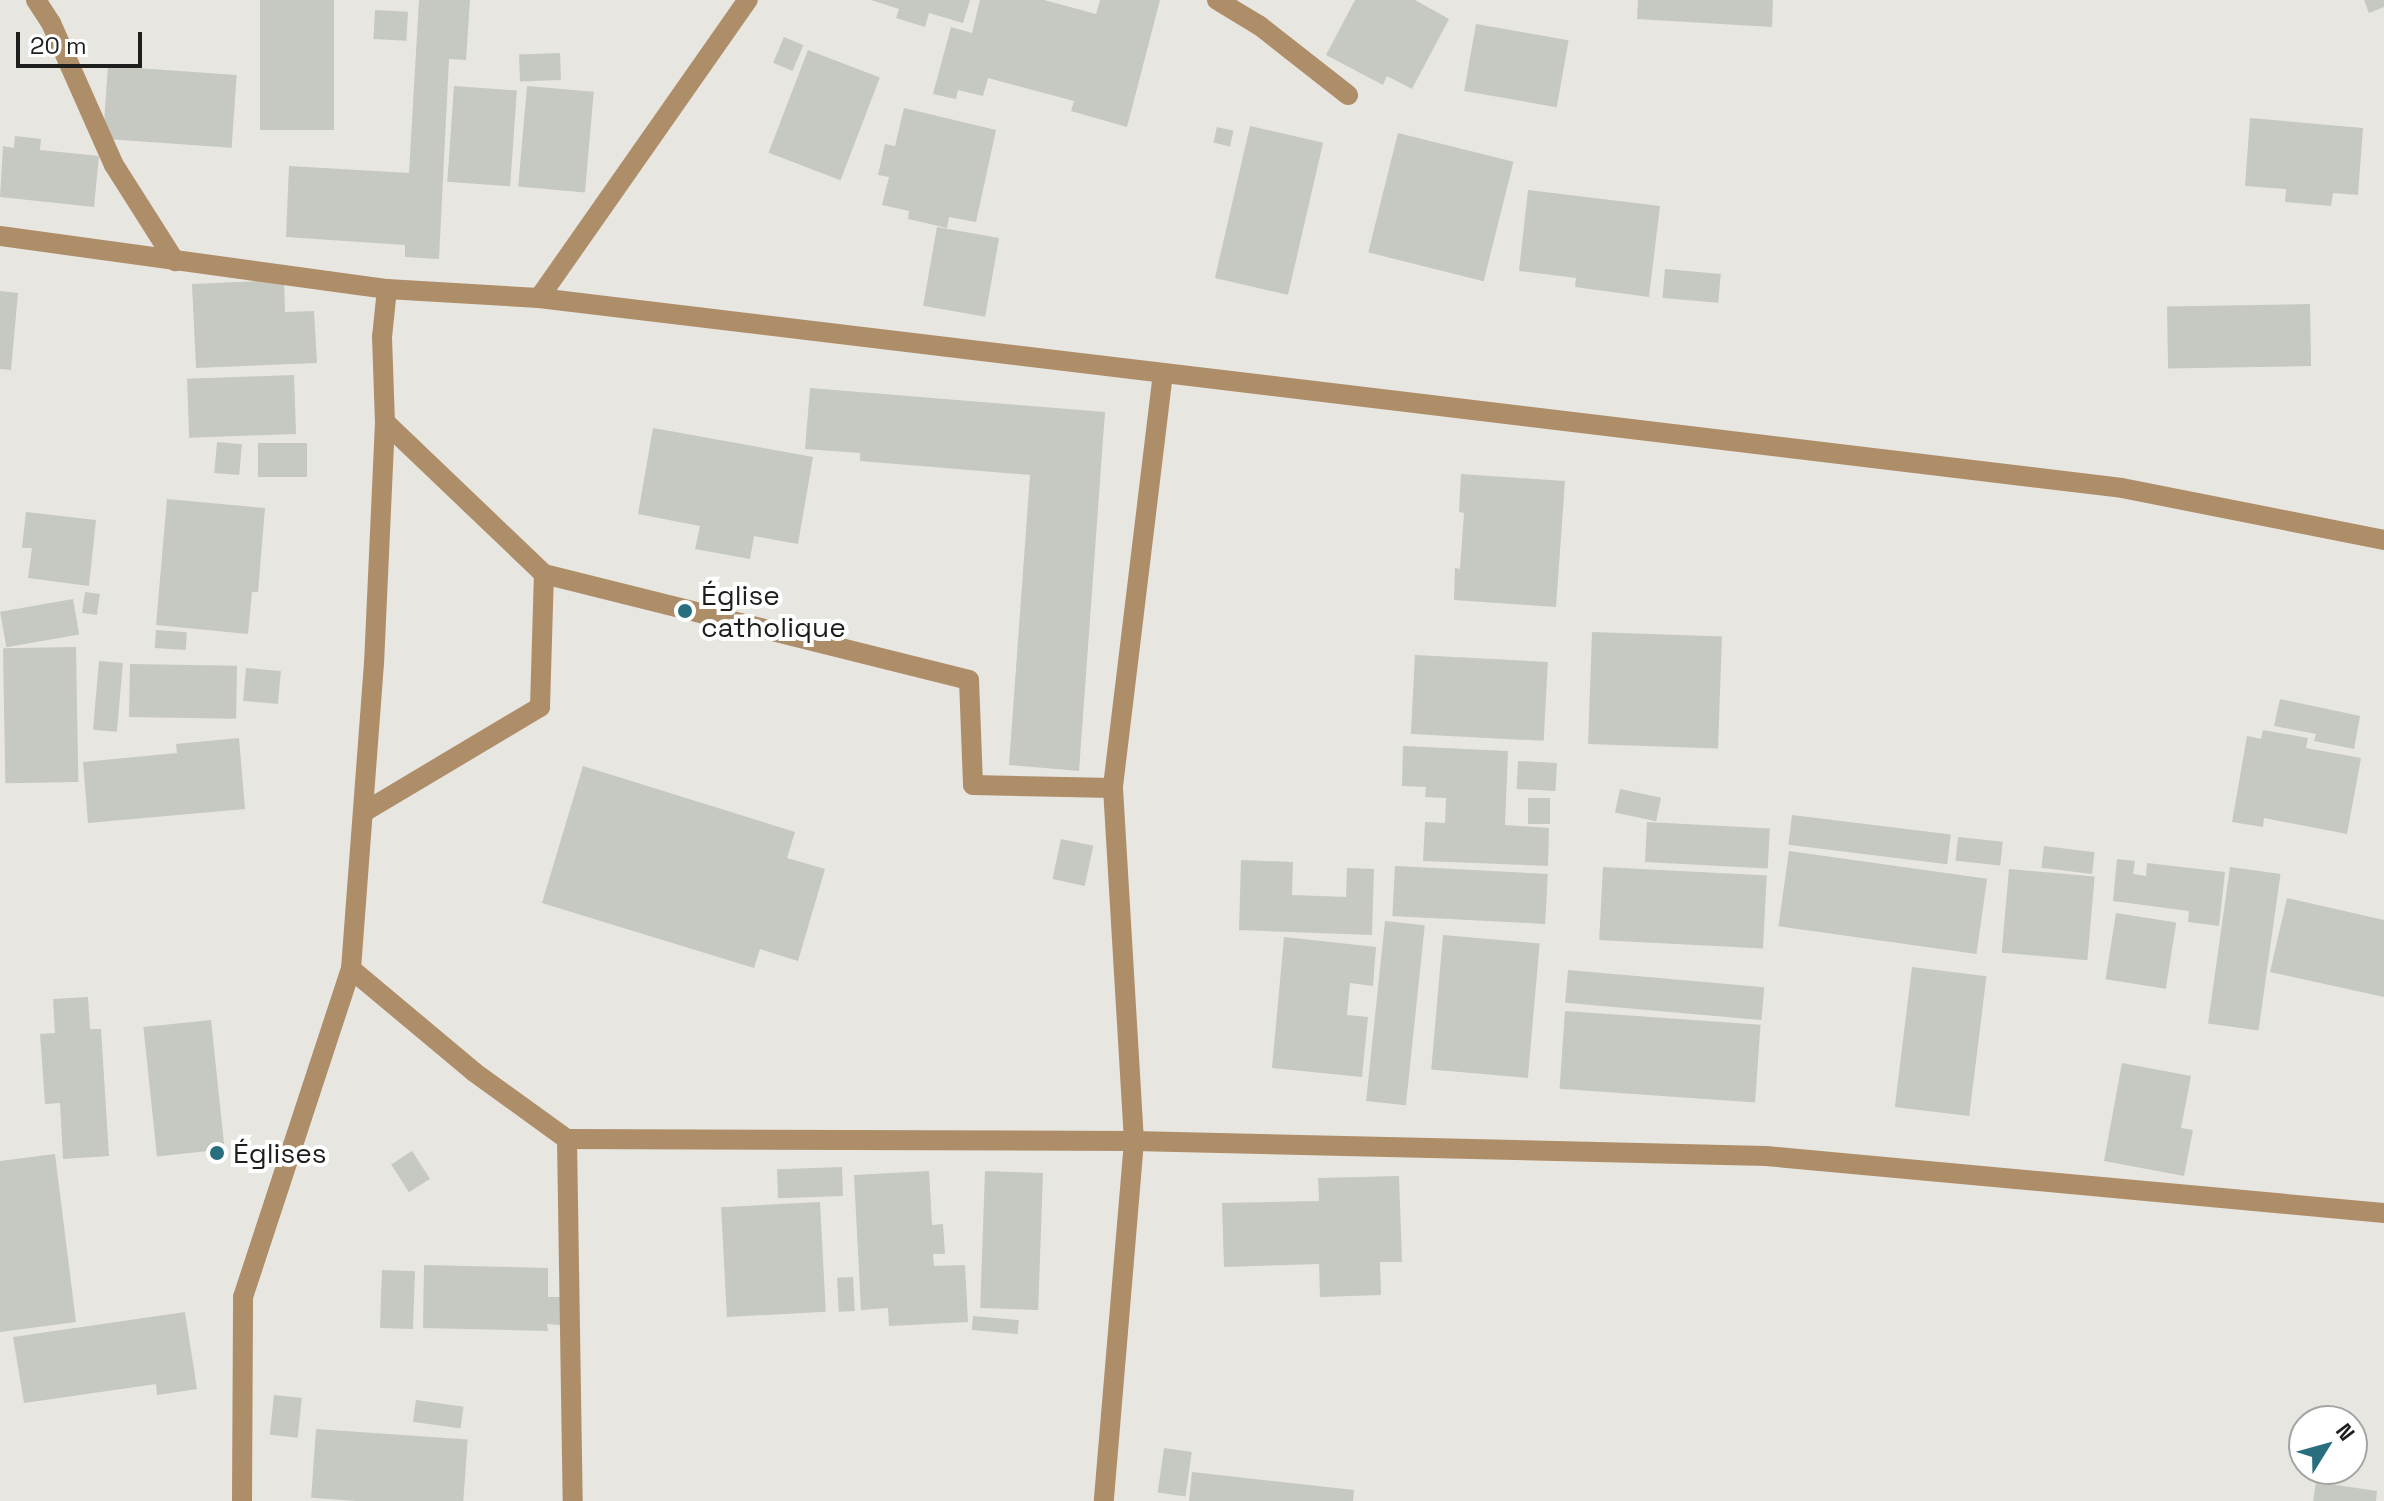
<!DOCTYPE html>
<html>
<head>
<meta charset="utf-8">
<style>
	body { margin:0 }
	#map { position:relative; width:2384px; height:1501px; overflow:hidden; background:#e8e6e0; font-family:"Space Grotesk",sans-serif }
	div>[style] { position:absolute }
	.building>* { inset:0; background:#c6c8c2; transform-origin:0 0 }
	.minor>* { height:20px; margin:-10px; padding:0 10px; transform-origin:10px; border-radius:10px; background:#ae8e69 }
	.dots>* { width:22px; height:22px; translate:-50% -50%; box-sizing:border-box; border:4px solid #fff; border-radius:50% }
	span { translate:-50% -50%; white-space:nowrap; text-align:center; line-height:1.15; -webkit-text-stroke:8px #fff; paint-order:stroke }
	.poi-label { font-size:28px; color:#1e1e1c }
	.left { translate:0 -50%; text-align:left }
	.north { position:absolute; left:2288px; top:1405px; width:80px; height:80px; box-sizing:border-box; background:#fff; border:2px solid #a5a5a4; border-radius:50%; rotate:53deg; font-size:22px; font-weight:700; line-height:32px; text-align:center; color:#1e1e1c }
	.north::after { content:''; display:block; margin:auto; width:28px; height:36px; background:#296e7e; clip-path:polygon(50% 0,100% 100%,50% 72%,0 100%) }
	.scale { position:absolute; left:16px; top:32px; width:126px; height:36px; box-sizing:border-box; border:4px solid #1e1e1c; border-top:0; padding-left:10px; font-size:24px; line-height:28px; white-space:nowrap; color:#1e1e1c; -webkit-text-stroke:6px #fff; paint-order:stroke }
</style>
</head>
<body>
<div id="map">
	<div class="building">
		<div style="left:260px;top:0;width:74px;height:130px"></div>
		<div style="clip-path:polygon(419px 0,470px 0,466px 60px,449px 59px,439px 259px,405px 257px,405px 245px,286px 237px,289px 166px,409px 173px)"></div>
		<div style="clip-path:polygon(871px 0,970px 0,963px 23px,929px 13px,925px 27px,896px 18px,899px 9px)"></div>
		<div style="clip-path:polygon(980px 0,1044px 0,1096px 14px,1100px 0,1160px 0,1127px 127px,1071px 111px,1074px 101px,988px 78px,983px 96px,958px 90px,956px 99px,933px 94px,951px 27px,972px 33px)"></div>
		<div style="clip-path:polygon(1355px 0,1415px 0,1449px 19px,1412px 89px,1387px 76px,1383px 85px,1326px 55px)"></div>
		<div style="clip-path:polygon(1638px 0,1773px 0,1772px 27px,1637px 19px)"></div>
		<div style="clip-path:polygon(2364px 0,2384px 0,2384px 7px,2369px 13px)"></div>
		<div style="left:375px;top:10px;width:33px;height:29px;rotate:3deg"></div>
		<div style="left:1476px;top:24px;width:94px;height:68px;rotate:10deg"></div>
		<div style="left:784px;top:37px;width:21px;height:28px;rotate:23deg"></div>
		<div style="left:808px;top:50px;width:77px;height:110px;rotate:21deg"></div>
		<div style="left:560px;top:53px;width:27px;height:41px;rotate:88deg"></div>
		<div style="left:108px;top:66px;width:129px;height:73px;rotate:4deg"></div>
		<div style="left:454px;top:86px;width:63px;height:96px;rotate:4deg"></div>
		<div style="left:527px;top:86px;width:67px;height:101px;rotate:5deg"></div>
		<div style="clip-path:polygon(904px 108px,996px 130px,976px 222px,949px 217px,947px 228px,908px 219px,909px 211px,882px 205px,889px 177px,878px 175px,885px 144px,895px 146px)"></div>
		<div style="clip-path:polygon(2250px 118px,2363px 128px,2358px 195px,2333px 193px,2331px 206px,2285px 202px,2286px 189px,2245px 186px)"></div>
		<div style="left:1250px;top:126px;width:75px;height:156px;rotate:13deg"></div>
		<div style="left:1217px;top:127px;width:17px;height:16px;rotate:13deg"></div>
		<div style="left:1398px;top:133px;width:119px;height:123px;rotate:14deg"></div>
		<div style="clip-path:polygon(15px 136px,41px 139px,40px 150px,99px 156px,94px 207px,0 197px,3px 146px,14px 148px)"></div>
		<div style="clip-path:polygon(1528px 190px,1660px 206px,1649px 297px,1575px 287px,1576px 278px,1519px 271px)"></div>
		<div style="left:937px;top:227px;width:63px;height:80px;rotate:10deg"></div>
		<div style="left:1665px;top:269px;width:56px;height:29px;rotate:5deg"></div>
		<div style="clip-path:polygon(284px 280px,285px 312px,314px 311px,317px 363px,196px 368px,192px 284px)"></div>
		<div style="clip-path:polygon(0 291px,18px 293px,11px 370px,0 369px)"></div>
		<div style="left:2310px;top:304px;width:62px;height:143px;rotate:89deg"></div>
		<div style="left:294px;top:375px;width:59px;height:107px;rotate:88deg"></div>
		<div style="clip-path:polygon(810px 388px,1105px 412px,1079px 771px,1009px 765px,1030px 475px,860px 461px,860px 453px,805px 449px)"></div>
		<div style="clip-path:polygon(653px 428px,813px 457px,798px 544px,754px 536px,750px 559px,695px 549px,700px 526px,638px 514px)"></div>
		<div style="left:217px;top:442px;width:25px;height:31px;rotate:5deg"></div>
		<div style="left:258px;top:443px;width:49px;height:34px"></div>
		<div style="clip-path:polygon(1461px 474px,1565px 481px,1556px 607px,1454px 600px,1455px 568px,1460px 569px,1464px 513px,1459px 512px)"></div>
		<div style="clip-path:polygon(167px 499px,265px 508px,258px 592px,252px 592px,248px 634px,156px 625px)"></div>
		<div style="clip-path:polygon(26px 512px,96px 520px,89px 586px,28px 578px,32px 548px,22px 548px)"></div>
		<div style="left:85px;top:592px;width:15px;height:21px;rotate:8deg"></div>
		<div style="left:73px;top:599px;width:36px;height:74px;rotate:80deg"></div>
		<div style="left:156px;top:630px;width:31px;height:18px;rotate:4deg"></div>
		<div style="left:1592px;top:632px;width:130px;height:112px;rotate:2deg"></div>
		<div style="left:76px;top:647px;width:135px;height:73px;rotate:89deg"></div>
		<div style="left:1415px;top:655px;width:133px;height:79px;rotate:3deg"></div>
		<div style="left:99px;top:661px;width:24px;height:69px;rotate:5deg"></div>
		<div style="left:130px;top:664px;width:107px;height:53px;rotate:1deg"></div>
		<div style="left:246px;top:668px;width:35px;height:33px;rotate:5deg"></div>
		<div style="clip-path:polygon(2280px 699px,2360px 716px,2354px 749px,2314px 741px,2316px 734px,2274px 726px)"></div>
		<div style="clip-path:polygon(2263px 730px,2308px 738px,2306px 748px,2361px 758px,2347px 834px,2264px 818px,2263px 827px,2232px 822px,2247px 736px,2261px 739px)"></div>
		<div style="clip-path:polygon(239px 738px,245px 809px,88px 823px,83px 762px,177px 753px,176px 744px)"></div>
		<div style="clip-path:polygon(1403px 746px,1508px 751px,1505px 825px,1549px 828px,1548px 866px,1423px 861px,1425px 822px,1445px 823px,1446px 798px,1425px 797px,1426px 787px,1402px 786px)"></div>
		<div style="left:1518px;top:761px;width:39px;height:28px;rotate:3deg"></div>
		<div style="clip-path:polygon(583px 766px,795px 832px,787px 858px,825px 869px,798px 961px,760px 949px,754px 968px,542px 903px)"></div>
		<div style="left:1620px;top:789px;width:42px;height:24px;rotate:12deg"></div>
		<div style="left:1528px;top:798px;width:22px;height:26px"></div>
		<div style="left:1792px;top:815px;width:160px;height:30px;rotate:7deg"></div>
		<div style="left:1647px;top:822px;width:123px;height:40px;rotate:3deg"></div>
		<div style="left:1958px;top:837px;width:45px;height:24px;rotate:6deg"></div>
		<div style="left:1061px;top:839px;width:33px;height:41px;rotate:12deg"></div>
		<div style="left:2044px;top:846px;width:51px;height:22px;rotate:7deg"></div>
		<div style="left:1789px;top:851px;width:200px;height:76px;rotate:8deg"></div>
		<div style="clip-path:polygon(2117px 859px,2135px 861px,2133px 874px,2146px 876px,2147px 863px,2225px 872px,2219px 926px,2188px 922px,2189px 911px,2113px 901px)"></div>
		<div style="clip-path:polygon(1241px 860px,1293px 862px,1292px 895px,1346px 897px,1347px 868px,1374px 869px,1372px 935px,1239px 930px)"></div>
		<div style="left:1395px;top:866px;width:153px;height:50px;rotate:3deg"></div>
		<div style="left:1603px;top:867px;width:164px;height:73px;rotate:3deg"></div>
		<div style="left:2230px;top:867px;width:51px;height:158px;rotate:8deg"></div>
		<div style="left:2009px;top:869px;width:86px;height:84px;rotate:5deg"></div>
		<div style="clip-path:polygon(2287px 898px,2384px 920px,2384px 997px,2270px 972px)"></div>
		<div style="left:2116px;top:913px;width:61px;height:67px;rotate:9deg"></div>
		<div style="left:1385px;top:921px;width:40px;height:181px;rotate:6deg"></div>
		<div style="left:1443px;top:935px;width:97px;height:135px;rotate:5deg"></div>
		<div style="clip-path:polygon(1284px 937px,1376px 947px,1373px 986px,1350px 983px,1347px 1015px,1368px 1017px,1362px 1077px,1272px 1068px)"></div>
		<div style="left:1912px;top:967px;width:75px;height:141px;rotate:7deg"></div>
		<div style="left:1568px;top:970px;width:197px;height:33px;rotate:5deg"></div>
		<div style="clip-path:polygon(88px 997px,90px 1029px,101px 1029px,109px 1156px,63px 1159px,60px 1103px,45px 1104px,40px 1034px,55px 1033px,53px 999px)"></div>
		<div style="left:1565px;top:1011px;width:196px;height:78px;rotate:4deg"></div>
		<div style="left:211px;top:1020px;width:130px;height:68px;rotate:84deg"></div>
		<div style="clip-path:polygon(2122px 1063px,2191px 1076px,2181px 1128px,2193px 1130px,2184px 1176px,2104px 1161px)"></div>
		<div style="left:412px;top:1151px;width:33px;height:25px;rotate:57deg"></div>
		<div style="clip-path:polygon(55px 1154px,76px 1322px,0 1332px,0 1161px)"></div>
		<div style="left:842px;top:1167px;width:29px;height:65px;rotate:88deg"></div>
		<div style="clip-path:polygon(929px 1171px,932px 1225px,943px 1224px,945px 1254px,933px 1254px,934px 1266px,965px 1265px,968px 1322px,889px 1326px,888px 1308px,861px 1310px,854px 1175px)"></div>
		<div style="left:985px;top:1171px;width:58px;height:137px;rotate:2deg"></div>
		<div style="clip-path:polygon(1399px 1176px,1402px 1262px,1380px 1262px,1381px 1295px,1320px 1297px,1319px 1264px,1224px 1267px,1222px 1203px,1319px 1201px,1318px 1178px)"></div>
		<div style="left:820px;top:1202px;width:110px;height:99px;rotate:87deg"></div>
		<div style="clip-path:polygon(424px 1265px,548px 1268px,548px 1297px,561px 1297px,560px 1325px,547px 1324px,548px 1331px,423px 1328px)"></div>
		<div style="left:382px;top:1270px;width:33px;height:58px;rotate:2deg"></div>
		<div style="left:853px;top:1277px;width:34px;height:16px;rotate:87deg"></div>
		<div style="clip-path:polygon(185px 1312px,197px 1389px,157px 1395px,156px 1384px,24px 1403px,13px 1337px)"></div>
		<div style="left:973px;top:1316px;width:46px;height:14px;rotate:5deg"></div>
		<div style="left:274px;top:1395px;width:28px;height:40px;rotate:6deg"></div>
		<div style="left:416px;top:1400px;width:48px;height:22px;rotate:8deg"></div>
		<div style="left:316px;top:1429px;width:152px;height:69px;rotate:4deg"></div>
		<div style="left:1164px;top:1448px;width:28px;height:45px;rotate:8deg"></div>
		<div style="clip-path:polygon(1192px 1472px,1354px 1490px,1353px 1501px,1189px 1501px)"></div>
		<div style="clip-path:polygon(2316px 1482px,2377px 1491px,2376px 1501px,2313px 1501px)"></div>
	</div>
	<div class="minor">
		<div style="left:36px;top:0;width:27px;rotate:57deg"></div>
		<div style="left:51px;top:23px;width:155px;rotate:66.1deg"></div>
		<div style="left:114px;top:165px;width:114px;rotate:57.6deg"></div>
		<div style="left:1217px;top:0;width:50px;rotate:31.2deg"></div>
		<div style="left:1260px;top:26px;width:112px;rotate:38.1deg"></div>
		<div style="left:0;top:236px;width:391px;rotate:7.8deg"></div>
		<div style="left:387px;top:289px;width:48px;rotate:95.9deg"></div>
		<div style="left:382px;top:337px;width:85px;rotate:88deg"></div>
		<div style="left:385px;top:422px;width:241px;rotate:92.6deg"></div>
		<div style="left:374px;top:663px;width:307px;rotate:94.3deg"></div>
		<div style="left:351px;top:969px;width:160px;rotate:39.9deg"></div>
		<div style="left:474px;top:1072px;width:115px;rotate:35.8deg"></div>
		<div style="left:567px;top:1139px;width:567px;rotate:0.2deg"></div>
		<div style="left:1134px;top:1141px;width:361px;rotate:94.8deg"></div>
		<div style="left:387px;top:289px;width:152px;rotate:3.4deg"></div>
		<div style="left:539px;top:298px;width:1594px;rotate:6.84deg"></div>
		<div style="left:2122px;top:488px;width:267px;rotate:11.2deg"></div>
		<div style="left:539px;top:298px;width:364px;rotate:-55deg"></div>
		<div style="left:1163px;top:373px;width:418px;rotate:96.9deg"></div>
		<div style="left:1113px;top:788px;width:354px;rotate:86.6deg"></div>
		<div style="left:1134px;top:1141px;width:632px;rotate:1.36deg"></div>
		<div style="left:1766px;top:1156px;width:621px;rotate:5.27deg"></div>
		<div style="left:544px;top:574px;width:438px;rotate:14deg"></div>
		<div style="left:969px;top:680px;width:105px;rotate:87.8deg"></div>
		<div style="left:973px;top:785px;width:140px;rotate:1.2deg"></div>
		<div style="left:364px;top:812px;width:205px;rotate:-30.8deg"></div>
		<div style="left:540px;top:707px;width:133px;rotate:-88.3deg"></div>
		<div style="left:544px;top:574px;width:220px;rotate:-136.3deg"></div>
		<div style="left:567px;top:1139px;width:362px;rotate:89.1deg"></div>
		<div style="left:242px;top:1501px;width:204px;rotate:-89.7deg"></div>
		<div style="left:243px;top:1297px;width:345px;rotate:-71.8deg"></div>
	</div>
	<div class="dots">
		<div style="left:685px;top:611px;background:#296e7e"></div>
		<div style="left:217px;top:1153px;background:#296e7e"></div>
	</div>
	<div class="poi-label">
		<span class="left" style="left:701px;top:611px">Église<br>catholique</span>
		<span class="left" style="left:233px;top:1153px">Églises</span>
	</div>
	<div class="north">N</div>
	<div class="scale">20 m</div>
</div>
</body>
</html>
